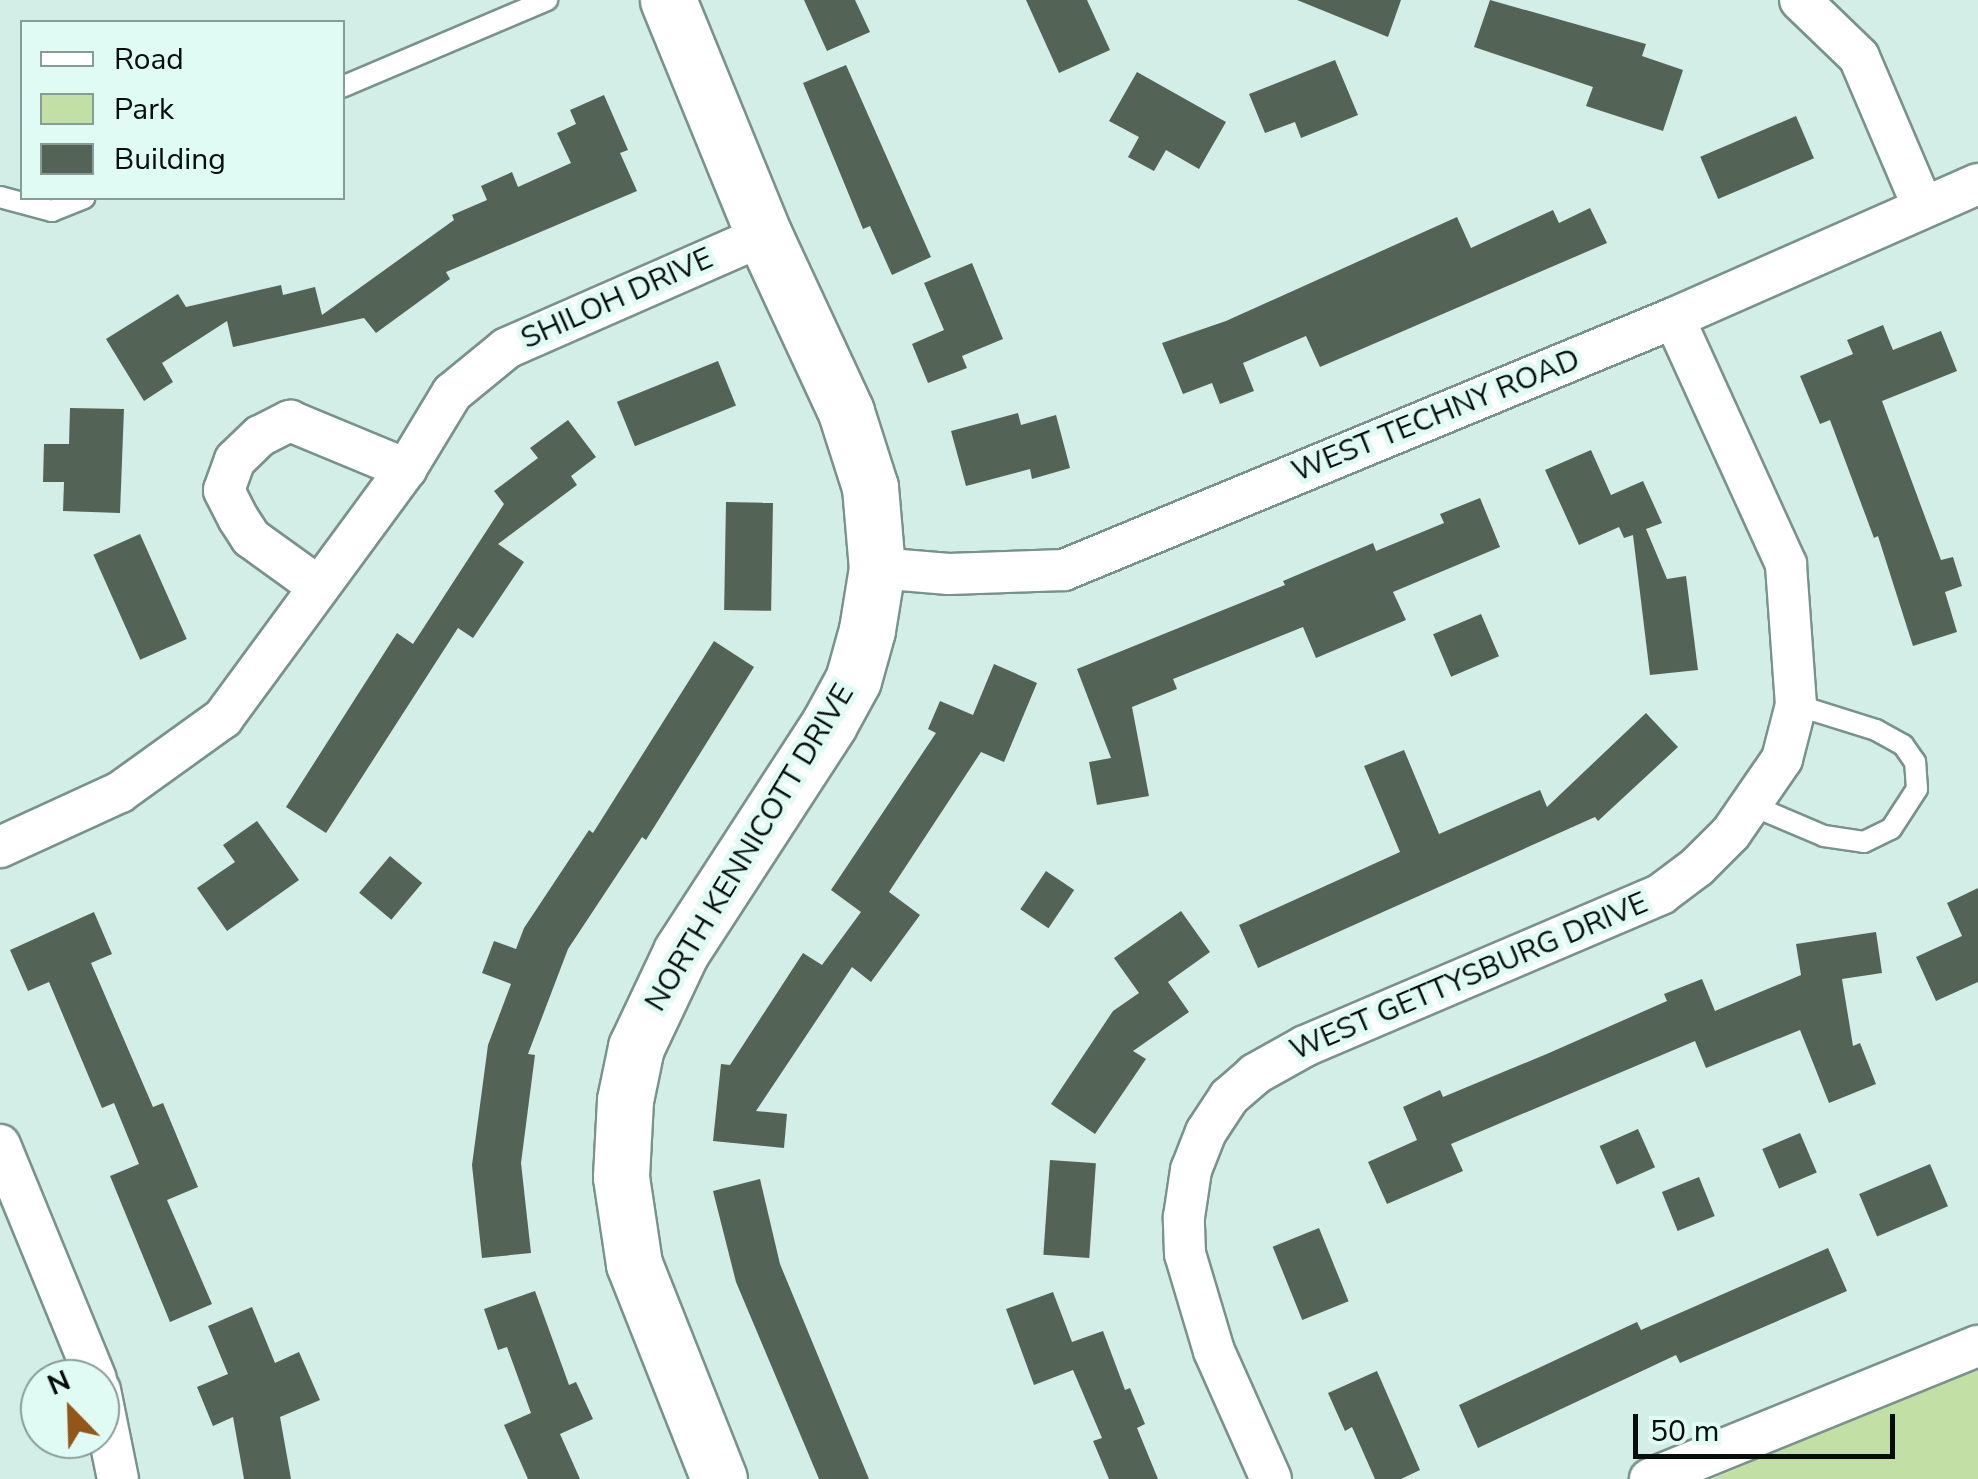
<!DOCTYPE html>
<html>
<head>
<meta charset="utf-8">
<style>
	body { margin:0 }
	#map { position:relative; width:1978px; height:1479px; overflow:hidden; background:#d3eee6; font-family:"Nunito Sans",sans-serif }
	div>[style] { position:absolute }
	.green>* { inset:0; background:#c2dfa5 }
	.building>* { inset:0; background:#536457; transform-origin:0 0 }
	.roads { filter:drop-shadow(2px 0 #79928b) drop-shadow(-2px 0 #79928b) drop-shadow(0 2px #79928b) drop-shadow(0 -2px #79928b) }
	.lane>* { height:20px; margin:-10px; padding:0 10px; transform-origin:10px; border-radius:10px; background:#fff }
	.street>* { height:40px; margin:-20px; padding:0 20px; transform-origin:20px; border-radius:20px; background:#fff }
	.secondary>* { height:55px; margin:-27.5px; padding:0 27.5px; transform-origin:27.5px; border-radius:27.5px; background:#fff }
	span { translate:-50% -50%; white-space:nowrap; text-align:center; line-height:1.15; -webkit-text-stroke:10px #e0fbf3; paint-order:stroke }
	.street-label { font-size:30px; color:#050e0b }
	.legend { position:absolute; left:20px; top:20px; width:325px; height:180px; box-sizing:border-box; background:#e0fbf3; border:2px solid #889c96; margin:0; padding:12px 18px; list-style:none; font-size:30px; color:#050e0b }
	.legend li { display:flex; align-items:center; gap:20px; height:50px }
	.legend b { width:50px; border:2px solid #889c96 }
	.north { position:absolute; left:20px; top:1359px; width:100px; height:100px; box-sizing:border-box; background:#e0fbf3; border:2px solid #889c96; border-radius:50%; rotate:337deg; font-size:28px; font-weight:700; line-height:40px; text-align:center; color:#050e0b }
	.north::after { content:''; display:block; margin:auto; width:35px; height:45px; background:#925716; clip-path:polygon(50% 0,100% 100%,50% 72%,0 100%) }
	.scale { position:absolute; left:1633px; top:1414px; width:262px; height:45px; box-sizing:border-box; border:5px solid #050e0b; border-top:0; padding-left:12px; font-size:30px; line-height:35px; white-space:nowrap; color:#050e0b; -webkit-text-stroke:8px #e0fbf3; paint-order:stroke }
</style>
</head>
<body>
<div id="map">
	<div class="green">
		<div style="clip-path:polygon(1978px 1366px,1978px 1479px,1712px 1479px)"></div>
	</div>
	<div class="building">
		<div style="clip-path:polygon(804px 0,855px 0,870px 32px,827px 51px)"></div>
		<div style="clip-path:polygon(1026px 0,1087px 0,1110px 50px,1059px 73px)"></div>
		<div style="clip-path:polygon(1297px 0,1401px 0,1388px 37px)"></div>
		<div style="clip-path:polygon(1490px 0,1646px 44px,1642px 56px,1683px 70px,1663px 131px,1586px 106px,1593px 87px,1474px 47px)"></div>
		<div style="clip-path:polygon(1335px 60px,1358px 115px,1301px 138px,1295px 122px,1265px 133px,1249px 94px)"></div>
		<div style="clip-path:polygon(846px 65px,931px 257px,892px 275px,870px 226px,863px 229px,803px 83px)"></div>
		<div style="clip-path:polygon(1137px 72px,1226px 122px,1199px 169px,1166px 150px,1154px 171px,1128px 157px,1139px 137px,1109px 121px)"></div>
		<div style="clip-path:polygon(604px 95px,628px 150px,620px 153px,637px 191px,446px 272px,450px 279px,376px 333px,364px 318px,233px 347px,227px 321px,162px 363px,173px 382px,144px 401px,106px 339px,178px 294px,186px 307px,281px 285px,283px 295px,315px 287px,322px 315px,454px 220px,452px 215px,487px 200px,481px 186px,512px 172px,518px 187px,571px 163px,557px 133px,576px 124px,570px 110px)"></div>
		<div style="left:1796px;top:116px;width:46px;height:104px;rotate:67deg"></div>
		<div style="clip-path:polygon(1590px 208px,1607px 243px,1320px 367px,1306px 336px,1243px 363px,1254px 391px,1220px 404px,1212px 383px,1183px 394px,1162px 343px,1226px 321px,1457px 217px,1471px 248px,1553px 210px,1559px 223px)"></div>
		<div style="clip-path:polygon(972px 263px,1003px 339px,962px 356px,967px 368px,928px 383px,912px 344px,944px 330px,924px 283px)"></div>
		<div style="clip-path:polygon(1883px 325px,1893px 350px,1941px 331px,1957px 371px,1882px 401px,1941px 560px,1953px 557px,1962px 586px,1945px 592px,1957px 632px,1913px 646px,1878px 536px,1874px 538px,1830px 420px,1820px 424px,1800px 376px,1853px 354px,1847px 340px)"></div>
		<div style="left:718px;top:361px;width:48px;height:109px;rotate:68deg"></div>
		<div style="clip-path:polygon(70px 408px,124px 409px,120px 513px,63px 511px,64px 482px,43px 482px,44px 444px,69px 444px)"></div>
		<div style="clip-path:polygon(1018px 413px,1021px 425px,1056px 415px,1070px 468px,1032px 479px,1030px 469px,966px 486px,951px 431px)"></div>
		<div style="clip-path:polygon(568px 420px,596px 457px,571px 476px,577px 485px,498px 544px,524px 562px,473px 638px,458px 628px,326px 833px,286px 807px,397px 633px,413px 644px,504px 504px,494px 491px,538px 458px,530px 448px)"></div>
		<div style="clip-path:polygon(1591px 450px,1611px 495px,1643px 481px,1662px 523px,1646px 529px,1667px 579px,1686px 576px,1698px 670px,1650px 675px,1633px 535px,1624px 538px,1619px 527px,1579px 545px,1545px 470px)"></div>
		<div style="clip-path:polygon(1480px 498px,1500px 547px,1393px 592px,1406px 620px,1316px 658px,1303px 627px,1173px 679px,1177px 689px,1132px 707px,1149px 796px,1097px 805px,1089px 762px,1111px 758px,1077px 669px,1285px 585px,1283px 581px,1373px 543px,1376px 551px,1444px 523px,1440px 514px)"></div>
		<div style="left:726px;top:502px;width:47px;height:108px;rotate:1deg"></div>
		<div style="left:140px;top:534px;width:115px;height:51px;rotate:66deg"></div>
		<div style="left:1481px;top:614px;width:46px;height:52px;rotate:67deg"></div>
		<div style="clip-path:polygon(714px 641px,754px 667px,646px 840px,642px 837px,568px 949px,528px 1054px,535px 1055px,521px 1163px,531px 1253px,482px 1258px,472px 1165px,488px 1045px,511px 984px,482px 973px,494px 941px,516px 949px,524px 928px,589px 830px,593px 833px)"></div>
		<div style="clip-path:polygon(994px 664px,1037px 683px,1004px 762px,981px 752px,889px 892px,920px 915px,871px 982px,852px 967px,756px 1111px,787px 1114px,784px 1148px,713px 1141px,721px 1064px,730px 1065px,803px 953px,822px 965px,861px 912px,831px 890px,936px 733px,928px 729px,940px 701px,973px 715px)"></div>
		<div style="clip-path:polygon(1646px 713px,1678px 747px,1598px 821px,1595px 817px,1258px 968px,1239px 925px,1400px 852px,1364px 766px,1404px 750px,1439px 834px,1540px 790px,1547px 807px)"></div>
		<div style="clip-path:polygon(257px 821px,299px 880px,227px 931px,197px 888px,235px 862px,223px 845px)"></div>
		<div style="left:390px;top:856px;width:42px;height:48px;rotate:40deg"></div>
		<div style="left:1046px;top:871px;width:34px;height:46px;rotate:34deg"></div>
		<div style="clip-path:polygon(1978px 888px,1978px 982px,1936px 1001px,1916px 957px,1962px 936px,1947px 903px)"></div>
		<div style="clip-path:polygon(1181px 911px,1210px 952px,1168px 982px,1189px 1012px,1133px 1051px,1146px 1059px,1095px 1134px,1051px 1104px,1113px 1011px,1139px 993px,1114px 958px)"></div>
		<div style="clip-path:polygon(94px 912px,112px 954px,91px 963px,153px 1107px,163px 1103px,198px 1187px,167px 1200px,212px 1304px,170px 1322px,110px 1176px,139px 1164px,114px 1103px,102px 1108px,49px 982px,28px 991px,10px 950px)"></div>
		<div style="clip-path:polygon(1876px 932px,1882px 973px,1842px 979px,1853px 1046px,1860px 1043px,1876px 1084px,1829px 1103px,1800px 1030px,1706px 1068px,1695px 1041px,1451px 1144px,1463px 1171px,1387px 1204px,1368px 1162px,1417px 1140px,1403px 1107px,1440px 1090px,1443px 1097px,1549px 1053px,1667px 1001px,1664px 994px,1702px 979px,1715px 1011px,1801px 975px,1796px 944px)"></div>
		<div style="left:1638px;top:1129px;width:42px;height:42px;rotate:66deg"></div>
		<div style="left:1800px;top:1133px;width:43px;height:41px;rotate:67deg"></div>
		<div style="left:1050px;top:1160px;width:46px;height:95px;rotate:4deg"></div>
		<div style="left:1930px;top:1164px;width:46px;height:77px;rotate:67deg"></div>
		<div style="left:1699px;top:1177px;width:42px;height:40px;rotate:68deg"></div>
		<div style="clip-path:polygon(760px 1179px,780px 1264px,869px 1479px,819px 1479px,736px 1282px,713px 1191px)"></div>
		<div style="left:1319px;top:1228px;width:79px;height:50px;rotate:68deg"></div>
		<div style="clip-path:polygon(1828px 1248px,1847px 1291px,1680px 1363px,1676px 1355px,1478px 1448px,1459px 1405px,1637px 1322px,1641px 1330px)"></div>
		<div style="clip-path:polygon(535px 1291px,569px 1385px,576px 1382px,593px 1419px,560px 1434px,580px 1479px,528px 1479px,504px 1425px,531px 1413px,507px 1347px,498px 1350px,484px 1309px)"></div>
		<div style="clip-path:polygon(1053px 1292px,1072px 1342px,1103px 1331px,1125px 1390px,1130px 1388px,1145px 1424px,1137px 1428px,1158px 1479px,1109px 1479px,1093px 1441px,1102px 1438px,1073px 1370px,1034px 1385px,1006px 1309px)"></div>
		<div style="clip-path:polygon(252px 1307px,275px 1363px,299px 1352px,320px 1400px,280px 1417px,291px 1479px,244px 1479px,233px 1417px,213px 1426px,197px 1387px,228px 1374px,208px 1326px)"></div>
		<div style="clip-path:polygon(1377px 1371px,1420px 1470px,1401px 1479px,1375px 1479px,1352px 1427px,1345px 1431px,1328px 1393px)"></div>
	</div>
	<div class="roads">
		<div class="lane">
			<div style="left:342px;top:87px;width:223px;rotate:-23deg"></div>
			<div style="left:0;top:197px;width:54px;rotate:15.1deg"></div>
			<div style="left:52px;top:211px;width:35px;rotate:-22deg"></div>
			<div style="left:1751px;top:805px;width:79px;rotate:23deg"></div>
			<div style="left:1824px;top:836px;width:40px;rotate:8.5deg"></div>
			<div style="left:1864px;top:842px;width:30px;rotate:-26deg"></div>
			<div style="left:1891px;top:829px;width:48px;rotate:-57deg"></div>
			<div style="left:1917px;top:789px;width:27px;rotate:-94deg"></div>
			<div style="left:1915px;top:762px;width:21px;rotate:-125deg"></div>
			<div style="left:1903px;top:745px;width:31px;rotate:-151deg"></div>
			<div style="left:1876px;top:730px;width:84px;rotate:-162.6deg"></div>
		</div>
		<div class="street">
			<div style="left:1800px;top:0;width:82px;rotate:44deg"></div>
			<div style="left:1859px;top:57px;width:163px;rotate:66.9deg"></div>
			<div style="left:877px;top:568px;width:72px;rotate:4.8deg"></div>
			<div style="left:949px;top:574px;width:115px;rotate:-2deg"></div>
			<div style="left:1064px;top:570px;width:660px;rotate:-22.45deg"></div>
			<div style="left:1674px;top:318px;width:332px;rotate:-23.8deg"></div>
			<div style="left:319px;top:587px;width:84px;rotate:-144.2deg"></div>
			<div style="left:251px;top:538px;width:24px;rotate:-123deg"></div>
			<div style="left:238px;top:518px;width:31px;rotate:-117deg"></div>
			<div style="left:224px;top:490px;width:32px;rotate:-70deg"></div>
			<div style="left:235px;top:460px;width:35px;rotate:-44deg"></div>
			<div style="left:260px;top:436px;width:34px;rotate:-27deg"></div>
			<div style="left:290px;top:421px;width:126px;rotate:22.5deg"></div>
			<div style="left:0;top:847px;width:132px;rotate:-24.6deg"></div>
			<div style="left:120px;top:792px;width:127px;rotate:-35.7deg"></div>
			<div style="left:223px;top:718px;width:309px;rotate:-53.7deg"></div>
			<div style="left:406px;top:469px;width:89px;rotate:-58.8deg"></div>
			<div style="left:452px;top:393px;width:71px;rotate:-39.3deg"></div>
			<div style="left:507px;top:348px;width:281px;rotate:-23.7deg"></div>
			<div style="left:0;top:1145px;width:253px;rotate:67.7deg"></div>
			<div style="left:100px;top:1390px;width:91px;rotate:78.6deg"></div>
			<div style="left:1271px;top:1479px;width:140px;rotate:-114deg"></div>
			<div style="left:1214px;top:1351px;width:101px;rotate:-106.6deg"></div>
			<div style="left:1185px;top:1254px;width:37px;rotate:-92deg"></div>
			<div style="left:1184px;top:1217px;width:48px;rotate:-81.5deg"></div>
			<div style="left:1191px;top:1170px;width:41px;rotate:-68.5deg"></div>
			<div style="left:1206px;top:1132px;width:42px;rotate:-56.7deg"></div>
			<div style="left:1229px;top:1097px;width:35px;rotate:-41deg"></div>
			<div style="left:1255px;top:1074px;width:57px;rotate:-29.2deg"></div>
			<div style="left:1305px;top:1046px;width:387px;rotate:-23.1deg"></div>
			<div style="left:1661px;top:894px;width:45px;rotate:-36.9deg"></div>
			<div style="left:1697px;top:867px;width:48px;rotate:-45deg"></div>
			<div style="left:1731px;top:833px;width:90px;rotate:-55.4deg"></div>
			<div style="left:1782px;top:759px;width:56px;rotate:-75.5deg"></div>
			<div style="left:1796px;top:705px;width:141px;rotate:-94.1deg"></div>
			<div style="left:1786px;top:564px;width:270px;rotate:-114.5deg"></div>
			<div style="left:1650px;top:1479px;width:354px;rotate:-22.1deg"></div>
		</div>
		<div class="secondary">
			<div style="left:668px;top:0;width:254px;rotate:67.8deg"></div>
			<div style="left:764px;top:235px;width:195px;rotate:65.1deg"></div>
			<div style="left:846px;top:412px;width:79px;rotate:72.3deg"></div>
			<div style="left:870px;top:487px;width:81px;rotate:85.1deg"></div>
			<div style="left:877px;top:568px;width:63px;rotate:99.2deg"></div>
			<div style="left:867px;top:630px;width:52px;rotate:105.6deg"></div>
			<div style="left:853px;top:680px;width:50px;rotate:118.6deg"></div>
			<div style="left:829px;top:724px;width:272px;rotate:123deg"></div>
			<div style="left:681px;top:952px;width:105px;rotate:115.3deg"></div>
			<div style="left:636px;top:1047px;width:54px;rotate:101.7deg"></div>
			<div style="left:625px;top:1100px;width:77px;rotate:93deg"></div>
			<div style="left:621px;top:1177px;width:88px;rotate:81.5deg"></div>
			<div style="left:634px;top:1264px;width:231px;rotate:68.4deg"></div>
		</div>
	</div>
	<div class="street-label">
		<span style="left:617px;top:299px;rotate:-24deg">SHILOH DRIVE</span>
		<span style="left:1436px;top:416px;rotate:-22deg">WEST TECHNY ROAD</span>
		<span style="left:750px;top:848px;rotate:-59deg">NORTH KENNICOTT DRIVE</span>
		<span style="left:1469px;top:977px;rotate:-23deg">WEST GETTYSBURG DRIVE</span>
	</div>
	<ul class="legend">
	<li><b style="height:12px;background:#fff"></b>Road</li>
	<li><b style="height:28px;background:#c2dfa5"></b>Park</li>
	<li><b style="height:28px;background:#536457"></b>Building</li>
	</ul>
	<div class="north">N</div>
	<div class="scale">50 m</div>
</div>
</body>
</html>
